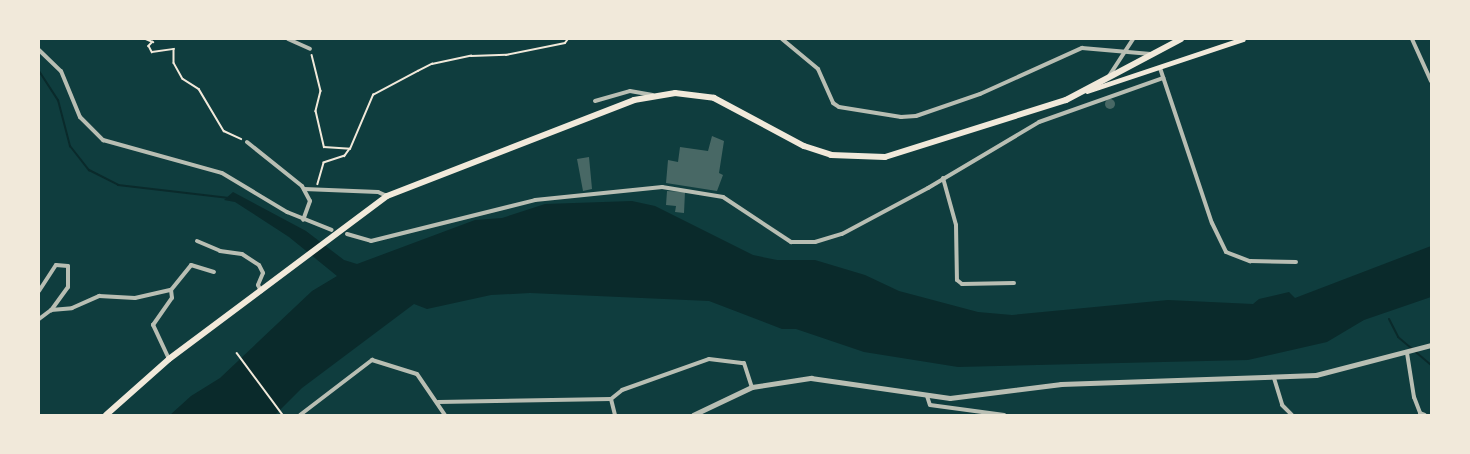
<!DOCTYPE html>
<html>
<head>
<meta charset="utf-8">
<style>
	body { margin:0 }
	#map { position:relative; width:1470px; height:454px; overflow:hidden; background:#0f3d3e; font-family:Rubik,sans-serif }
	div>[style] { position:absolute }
	.water>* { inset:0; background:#0a2a2b }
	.stream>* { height:2px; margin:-1px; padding:0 1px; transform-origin:1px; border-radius:1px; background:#0a2a2b }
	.building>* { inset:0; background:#486865 }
	.round { border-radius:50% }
	.path>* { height:1.5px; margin:-0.75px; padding:0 0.75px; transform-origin:0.75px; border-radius:0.75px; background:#f1e9da }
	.minor>* { height:4px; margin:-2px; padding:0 2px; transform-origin:2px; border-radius:2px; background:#b8beb3 }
	.tertiary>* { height:4.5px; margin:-2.25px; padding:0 2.25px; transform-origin:2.25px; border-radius:2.25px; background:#b8beb3 }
	.secondary>* { height:5px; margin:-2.5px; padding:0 2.5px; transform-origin:2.5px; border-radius:2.5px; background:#f1e9da }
	.primary>* { height:6px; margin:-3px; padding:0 3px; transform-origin:3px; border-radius:3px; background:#f1e9da }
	span { translate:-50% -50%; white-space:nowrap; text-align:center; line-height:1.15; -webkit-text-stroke:4.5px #f1e9da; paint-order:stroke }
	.frame { position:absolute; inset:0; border:40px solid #f1e9da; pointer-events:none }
</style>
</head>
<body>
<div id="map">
	<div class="water">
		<div style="clip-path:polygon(233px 192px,306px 231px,344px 260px,357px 264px,475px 220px,502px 218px,545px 204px,632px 201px,655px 206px,753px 255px,777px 260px,815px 260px,865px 275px,899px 291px,978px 312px,1012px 315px,1168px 300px,1253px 304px,1259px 299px,1289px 292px,1295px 298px,1431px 246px,1431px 297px,1364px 320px,1327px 342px,1248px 360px,958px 367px,864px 352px,796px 329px,782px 329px,709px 301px,530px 293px,491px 295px,427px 309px,414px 304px,302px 388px,275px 415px,170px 415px,191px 396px,220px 378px,312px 291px,337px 276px,289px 237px,235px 202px,224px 200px)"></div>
	</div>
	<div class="stream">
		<div style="left:39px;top:71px;width:35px;rotate:57deg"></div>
		<div style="left:58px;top:100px;width:48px;rotate:75.4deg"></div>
		<div style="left:70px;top:146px;width:31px;rotate:52deg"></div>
		<div style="left:89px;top:170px;width:33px;rotate:27deg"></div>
		<div style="left:118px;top:185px;width:112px;rotate:6.7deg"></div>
		<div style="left:1389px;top:319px;width:20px;rotate:63deg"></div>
		<div style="left:1398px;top:337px;width:43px;rotate:40.3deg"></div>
	</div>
	<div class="building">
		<div class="round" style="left:1105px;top:99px;width:10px;height:10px"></div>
		<div style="clip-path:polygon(712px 136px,724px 141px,719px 173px,723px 175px,717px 191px,666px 183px,668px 160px,678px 162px,680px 147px,708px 151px)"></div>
		<div style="clip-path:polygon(589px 157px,592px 189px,583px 191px,577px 159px)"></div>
		<div style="clip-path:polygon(667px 191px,685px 192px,684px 213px,675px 212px,676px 206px,666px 205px)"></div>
	</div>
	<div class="path">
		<div style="left:146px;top:39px;width:8px;rotate:23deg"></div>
		<div style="left:153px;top:42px;width:6px;rotate:135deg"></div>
		<div style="left:149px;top:46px;width:7px;rotate:63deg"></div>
		<div style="left:152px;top:52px;width:22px;rotate:-8deg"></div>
		<div style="left:174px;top:49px;width:14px;rotate:90deg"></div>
		<div style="left:174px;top:63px;width:18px;rotate:61deg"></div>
		<div style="left:183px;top:79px;width:19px;rotate:32deg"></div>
		<div style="left:199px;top:89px;width:49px;rotate:59.2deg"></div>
		<div style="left:224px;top:131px;width:19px;rotate:25deg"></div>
		<div style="left:312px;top:55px;width:37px;rotate:76deg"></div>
		<div style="left:321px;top:91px;width:21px;rotate:104deg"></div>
		<div style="left:316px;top:111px;width:37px;rotate:77deg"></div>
		<div style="left:324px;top:147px;width:26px;rotate:4deg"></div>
		<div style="left:350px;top:149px;width:9px;rotate:126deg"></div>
		<div style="left:345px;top:156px;width:22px;rotate:162deg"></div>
		<div style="left:324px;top:163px;width:22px;rotate:106deg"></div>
		<div style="left:350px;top:149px;width:59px;rotate:-66.9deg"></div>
		<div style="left:373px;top:95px;width:51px;rotate:-28.1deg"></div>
		<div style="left:418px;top:71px;width:16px;rotate:-27deg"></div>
		<div style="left:432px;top:64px;width:40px;rotate:-12deg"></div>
		<div style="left:471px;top:56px;width:35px;rotate:-2deg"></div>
		<div style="left:506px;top:55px;width:60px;rotate:-11.5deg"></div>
		<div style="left:565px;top:43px;width:5px;rotate:-53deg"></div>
		<div style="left:237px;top:353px;width:77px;rotate:53.4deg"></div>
	</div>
	<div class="minor">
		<div style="left:288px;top:39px;width:24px;rotate:24deg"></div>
		<div style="left:782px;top:39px;width:47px;rotate:39.8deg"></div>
		<div style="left:818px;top:69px;width:37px;rotate:66deg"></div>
		<div style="left:833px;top:103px;width:7px;rotate:34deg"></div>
		<div style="left:839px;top:107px;width:63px;rotate:9.2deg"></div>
		<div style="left:901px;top:117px;width:15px;rotate:-4deg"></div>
		<div style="left:916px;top:116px;width:68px;rotate:-19deg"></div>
		<div style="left:980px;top:94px;width:112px;rotate:-24.3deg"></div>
		<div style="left:1082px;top:48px;width:69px;rotate:5deg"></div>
		<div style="left:1412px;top:39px;width:46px;rotate:65.7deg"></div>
		<div style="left:39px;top:50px;width:30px;rotate:44deg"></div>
		<div style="left:61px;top:71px;width:50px;rotate:67.6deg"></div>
		<div style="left:80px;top:117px;width:33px;rotate:45deg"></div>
		<div style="left:103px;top:140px;width:123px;rotate:15.5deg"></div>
		<div style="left:222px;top:173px;width:76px;rotate:31deg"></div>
		<div style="left:287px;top:212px;width:48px;rotate:21.8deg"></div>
		<div style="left:1160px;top:68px;width:163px;rotate:71.5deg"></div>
		<div style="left:1212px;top:223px;width:32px;rotate:64deg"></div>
		<div style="left:1226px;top:252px;width:26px;rotate:21deg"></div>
		<div style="left:1250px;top:261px;width:46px;rotate:1.2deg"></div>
		<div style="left:1109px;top:76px;width:44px;rotate:-57deg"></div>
		<div style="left:595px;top:101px;width:36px;rotate:-16deg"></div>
		<div style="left:630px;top:91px;width:23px;rotate:10deg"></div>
		<div style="left:247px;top:142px;width:70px;rotate:38.7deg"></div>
		<div style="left:302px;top:186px;width:17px;rotate:62deg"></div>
		<div style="left:310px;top:201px;width:20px;rotate:110deg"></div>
		<div style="left:943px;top:178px;width:49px;rotate:74.5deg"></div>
		<div style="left:956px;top:225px;width:55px;rotate:89deg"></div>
		<div style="left:957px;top:280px;width:6px;rotate:39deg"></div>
		<div style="left:962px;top:284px;width:52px;rotate:-1.1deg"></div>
		<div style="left:304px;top:189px;width:74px;rotate:2.3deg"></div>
		<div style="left:378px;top:192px;width:10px;rotate:24deg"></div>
		<div style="left:347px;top:234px;width:25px;rotate:16deg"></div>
		<div style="left:371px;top:241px;width:169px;rotate:-14deg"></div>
		<div style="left:535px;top:200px;width:128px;rotate:-5.8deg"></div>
		<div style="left:662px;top:187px;width:62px;rotate:9.3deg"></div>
		<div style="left:723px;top:197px;width:82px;rotate:33.5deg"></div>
		<div style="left:791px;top:242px;width:24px"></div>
		<div style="left:815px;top:242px;width:28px;rotate:-17deg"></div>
		<div style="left:842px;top:234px;width:98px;rotate:-28.1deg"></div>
		<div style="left:928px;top:188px;width:129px;rotate:-30.7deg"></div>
		<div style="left:1039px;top:122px;width:132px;rotate:-19.5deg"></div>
		<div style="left:197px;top:241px;width:25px;rotate:23deg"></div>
		<div style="left:220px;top:251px;width:22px;rotate:8deg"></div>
		<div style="left:242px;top:254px;width:20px;rotate:33deg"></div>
		<div style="left:259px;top:265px;width:9px;rotate:63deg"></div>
		<div style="left:263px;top:273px;width:13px;rotate:113deg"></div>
		<div style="left:258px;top:285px;width:7px;rotate:63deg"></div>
		<div style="left:39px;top:291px;width:31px;rotate:-57deg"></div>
		<div style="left:56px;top:265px;width:12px;rotate:5deg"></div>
		<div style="left:68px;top:266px;width:21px;rotate:90deg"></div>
		<div style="left:68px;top:287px;width:29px;rotate:126deg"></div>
		<div style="left:51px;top:310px;width:15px;rotate:143deg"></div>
		<div style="left:51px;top:310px;width:21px;rotate:-5deg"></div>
		<div style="left:72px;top:308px;width:30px;rotate:-24deg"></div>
		<div style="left:99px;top:296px;width:36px;rotate:3deg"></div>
		<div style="left:135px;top:298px;width:37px;rotate:-13deg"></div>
		<div style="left:171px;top:290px;width:32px;rotate:-51deg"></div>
		<div style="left:191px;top:265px;width:24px;rotate:17deg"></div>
		<div style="left:1407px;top:353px;width:45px;rotate:81deg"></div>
		<div style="left:1414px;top:397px;width:17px;rotate:69deg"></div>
		<div style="left:1420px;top:413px;width:5px;rotate:22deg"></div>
		<div style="left:169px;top:359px;width:38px;rotate:-115deg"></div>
		<div style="left:153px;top:325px;width:33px;rotate:-55deg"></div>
		<div style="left:172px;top:298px;width:8px;rotate:-97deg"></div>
		<div style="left:1274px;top:378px;width:28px;rotate:73deg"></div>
		<div style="left:1282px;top:405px;width:14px;rotate:45deg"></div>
		<div style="left:927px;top:396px;width:9px;rotate:72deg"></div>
		<div style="left:930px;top:405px;width:75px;rotate:7.7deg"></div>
		<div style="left:611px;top:399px;width:14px;rotate:-39deg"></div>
		<div style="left:622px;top:390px;width:92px;rotate:-19.6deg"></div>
		<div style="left:709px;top:359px;width:35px;rotate:7deg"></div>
		<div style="left:744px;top:363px;width:25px;rotate:72deg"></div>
		<div style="left:611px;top:399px;width:16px;rotate:76deg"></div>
		<div style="left:438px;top:402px;width:173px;rotate:-1deg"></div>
		<div style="left:300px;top:415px;width:91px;rotate:-37.4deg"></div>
		<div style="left:372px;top:360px;width:47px;rotate:17.3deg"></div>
		<div style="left:417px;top:374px;width:50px;rotate:55.7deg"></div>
	</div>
	<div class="tertiary">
		<div style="left:693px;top:415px;width:65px;rotate:-25.4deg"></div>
		<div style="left:752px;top:387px;width:60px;rotate:-8.7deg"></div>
		<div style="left:811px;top:378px;width:140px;rotate:8.2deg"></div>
		<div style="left:950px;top:398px;width:112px;rotate:-7.2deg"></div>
		<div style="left:1061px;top:384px;width:255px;rotate:-2deg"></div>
		<div style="left:1316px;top:375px;width:119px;rotate:-14.6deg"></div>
	</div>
	<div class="secondary">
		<div style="left:1087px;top:91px;width:164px;rotate:-18.4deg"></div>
	</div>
	<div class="primary">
		<div style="left:106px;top:415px;width:84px;rotate:-41.6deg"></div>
		<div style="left:169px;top:359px;width:272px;rotate:-36.8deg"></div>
		<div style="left:387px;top:196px;width:265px;rotate:-21.2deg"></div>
		<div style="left:634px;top:100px;width:42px;rotate:-9.7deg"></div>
		<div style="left:675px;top:93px;width:39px;rotate:7deg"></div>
		<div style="left:714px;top:98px;width:102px;rotate:28.1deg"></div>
		<div style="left:804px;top:146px;width:28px;rotate:18deg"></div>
		<div style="left:831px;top:155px;width:54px;rotate:2.1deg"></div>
		<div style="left:885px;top:157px;width:190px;rotate:-17.5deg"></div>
		<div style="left:1066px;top:100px;width:130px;rotate:-27.9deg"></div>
	</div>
	<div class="frame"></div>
</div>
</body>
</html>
